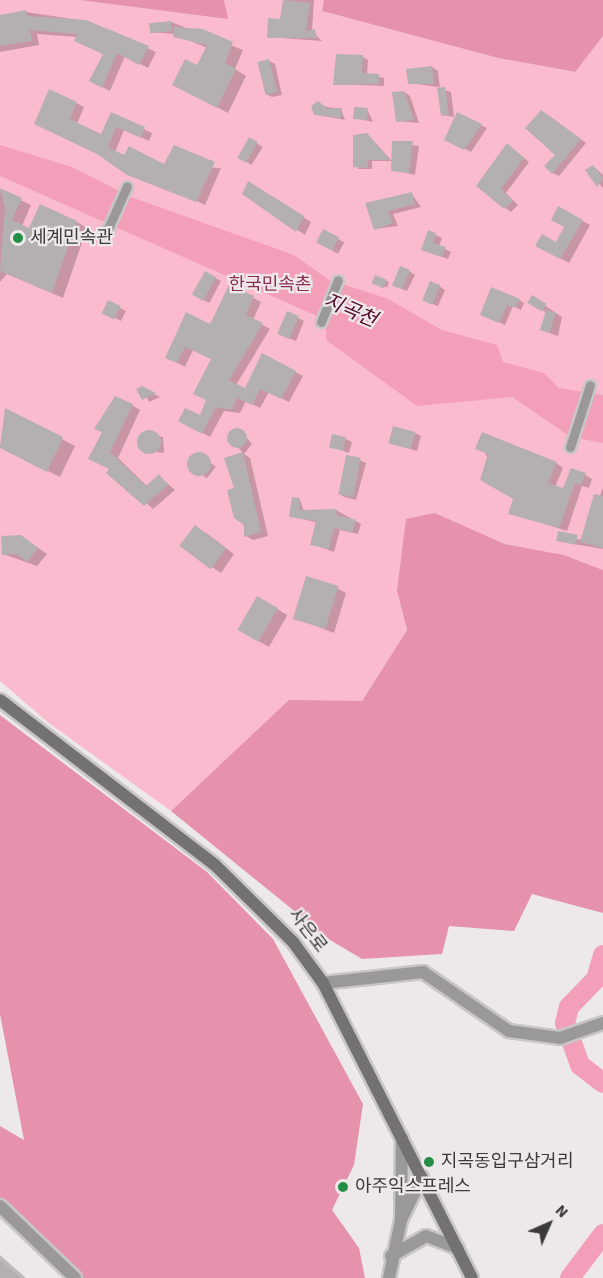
<!DOCTYPE html>
<html>
<head>
<meta charset="utf-8">
<style>
	body { margin:0 }
	#map { position:relative; width:603px; height:1278px; overflow:hidden; background:#ede9ea; font-family:"Source Sans 3","Noto Sans KR",sans-serif }
	div>[style] { position:absolute }
	.green>* { inset:0; background:#fbbbce }
	.forest>* { inset:0; background:#e692ad }
	.water>* { inset:0; background:#f49fba }
	.shadow>* { inset:0; background:#0003; transform-origin:0 0 }
	.river>* { height:20px; margin:-10px; padding:0 10px; transform-origin:10px; border-radius:10px; background:#f49fba }
	.building>* { inset:0; background:#b4b0b1; transform-origin:0 0 }
	.round { border-radius:50% }
	.roads { filter:drop-shadow(2px 0 #c9c6c7) drop-shadow(-2px 0 #c9c6c7) drop-shadow(0 2px #c9c6c7) drop-shadow(0 -2px #c9c6c7) }
	.pedestrian>* { height:9px; margin:-4.5px; padding:0 4.5px; transform-origin:4.5px; border-radius:4.5px; background:#9a9898 }
	.tertiary>* { height:12px; margin:-6px; padding:0 6px; transform-origin:6px; border-radius:6px; background:#9a9898 }
	.secondary>* { height:12px; margin:-6px; padding:0 6px; transform-origin:6px; border-radius:6px; background:#737171 }
	.dots>* { width:16px; height:16px; translate:-50% -50%; box-sizing:border-box; border:3px solid #ede9ea; border-radius:50% }
	span { translate:-50% -50%; white-space:nowrap; text-align:center; line-height:1.15; -webkit-text-stroke:4.5px #ede9ea; paint-order:stroke }
	.poi-label { font-size:18px; color:#3b393a }
	.left { translate:0 -50%; text-align:left }
	.park-label { font-size:18px; color:#8e2d54 }
	.street-label { font-size:18px; color:#3b393a }
	.water-label { font-size:20px; color:#550a2c; font-style:italic }
	.north { position:absolute; left:519px; top:1194px; width:60px; height:60px; -webkit-text-stroke:4px #ede9ea; paint-order:stroke; rotate:45deg; font-size:16px; font-weight:700; line-height:24px; text-align:center; color:#3b393a }
	.north::after { content:''; display:block; margin:auto; width:21px; height:27px; background:#3b393a; clip-path:polygon(50% 0,100% 100%,50% 72%,0 100%) }
</style>
</head>
<body>
<div id="map">
	<div class="green">
		<div style="clip-path:polygon(0 0,79px 0,227px 19px,224px 0,324px 0,322px 11px,498px 58px,574px 72px,603px 36px,603px 570px,564px 555px,505px 544px,435px 513px,397px 591px,407px 630px,362px 701px,289px 701px,171px 811px,50px 724px,0 681px)"></div>
	</div>
	<div class="forest">
		<div style="clip-path:polygon(79px 0,224px 0,228px 19px,227px 19px)"></div>
		<div style="clip-path:polygon(324px 0,603px 0,603px 36px,575px 72px,498px 58px,322px 11px)"></div>
		<div style="clip-path:polygon(435px 513px,505px 544px,564px 555px,603px 570px,603px 913px,532px 894px,514px 931px,449px 926px,442px 954px,362px 959px,330px 940px,171px 811px,289px 700px,362px 701px,407px 630px,397px 591px,406px 519px)"></div>
		<div style="clip-path:polygon(0 715px,207px 872px,273px 939px,363px 1104px,354px 1165px,332px 1210px,359px 1248px,365px 1278px,80px 1278px,0 1203px,0 1126px,24px 1140px,0 1014px)"></div>
	</div>
	<div class="water">
		<div style="clip-path:polygon(0 145px,72px 167px,131px 197px,294px 255px,329px 280px,386px 298px,442px 330px,497px 345px,503px 362px,544px 373px,559px 388px,603px 395px,603px 443px,571px 437px,512px 397px,417px 406px,326px 340px,326px 320px,0 176px)"></div>
	</div>
	<div class="shadow">
		<div style="clip-path:polygon(285px 0,314px 0,312px 31px,322px 41px,268px 37px,282px 21px)"></div>
		<div style="clip-path:polygon(26px 12px,86px 21px,156px 52px,148px 68px,125px 56px,110px 91px,91px 81px,104px 55px,77px 37px,37px 34px,39px 45px,0 52px,0 16px)"></div>
		<div style="clip-path:polygon(171px 22px,243px 50px,235px 69px,246px 76px,228px 113px,185px 90px,207px 48px,175px 34px,151px 32px)"></div>
		<div style="clip-path:polygon(363px 57px,368px 60px,367px 75px,384px 78px,384px 86px,334px 84px)"></div>
		<div style="clip-path:polygon(269px 61px,275px 64px,282px 95px,272px 97px,266px 94px)"></div>
		<div style="clip-path:polygon(432px 67px,438px 71px,440px 89px,451px 92px,454px 117px,443px 115px,439px 87px,409px 83px)"></div>
		<div style="clip-path:polygon(404px 92px,410px 96px,419px 123px,397px 121px)"></div>
		<div style="clip-path:polygon(76px 103px,84px 107px,77px 124px,101px 137px,111px 114px,152px 133px,149px 141px,124px 130px,115px 152px,125px 157px,165px 166px,221px 168px,205px 205px,43px 128px)"></div>
		<div style="clip-path:polygon(313px 105px,341px 109px,345px 120px,318px 115px)"></div>
		<div style="clip-path:polygon(367px 109px,373px 122px,355px 118px)"></div>
		<div style="clip-path:polygon(458px 114px,487px 128px,471px 152px,452px 142px)"></div>
		<div style="clip-path:polygon(548px 115px,586px 143px,559px 176px,553px 173px,557px 154px)"></div>
		<div style="clip-path:polygon(370px 137px,392px 161px,372px 161px,372px 169px,358px 169px)"></div>
		<div style="left:250px;top:139px;width:15px;height:21px;rotate:32deg"></div>
		<div style="clip-path:polygon(393px 143px,419px 146px,415px 175px,393px 170px)"></div>
		<div style="clip-path:polygon(508px 145px,529px 162px,506px 193px,518px 205px,511px 212px,478px 186px)"></div>
		<div style="clip-path:polygon(593px 166px,603px 175px,603px 188px,587px 171px)"></div>
		<div style="clip-path:polygon(249px 183px,311px 222px,305px 235px,244px 194px)"></div>
		<div style="clip-path:polygon(0 190px,31px 205px,22px 226px,30px 230px,77px 222px,87px 228px,63px 298px,7px 274px,0 282px)"></div>
		<div style="clip-path:polygon(412px 194px,421px 207px,393px 214px,398px 226px,375px 229px,367px 204px)"></div>
		<div style="clip-path:polygon(559px 208px,590px 225px,569px 263px,537px 246px,557px 244px,566px 227px)"></div>
		<div style="left:323px;top:231px;width:24px;height:13px;rotate:28deg"></div>
		<div style="clip-path:polygon(429px 232px,442px 238px,439px 246px,451px 252px,448px 259px,429px 252px)"></div>
		<div style="clip-path:polygon(409px 271px,415px 275px,407px 291px,399px 288px)"></div>
		<div style="left:206px;top:273px;width:17px;height:25px;rotate:28deg"></div>
		<div style="left:376px;top:277px;width:14px;height:6px;rotate:21deg"></div>
		<div style="clip-path:polygon(439px 286px,445px 290px,438px 306px,430px 303px)"></div>
		<div style="clip-path:polygon(532px 297px,562px 317px,558px 336px,544px 331px,547px 313px,529px 302px)"></div>
		<div style="clip-path:polygon(253px 298px,261px 302px,253px 320px,270px 329px,236px 385px,246px 390px,263px 355px,303px 376px,289px 402px,269px 392px,260px 408px,246px 401px,240px 413px,224px 411px,210px 437px,188px 425px,200px 418px,208px 400px,212px 359px,193px 350px,185px 367px,167px 357px)"></div>
		<div style="clip-path:polygon(519px 300px,524px 303px,521px 310px,513px 306px,505px 325px,482px 314px)"></div>
		<div style="left:108px;top:302px;width:20px;height:11px;rotate:27deg"></div>
		<div style="clip-path:polygon(288px 313px,304px 321px,296px 341px,285px 337px)"></div>
		<div style="clip-path:polygon(142px 387px,160px 397px,149px 402px)"></div>
		<div style="clip-path:polygon(132px 405px,140px 410px,118px 458px,147px 486px,159px 476px,175px 490px,153px 509px,111px 470px,103px 433px)"></div>
		<div style="clip-path:polygon(6px 410px,75px 446px,60px 477px,0 447px)"></div>
		<div style="clip-path:polygon(240px 430px,252px 444px,244px 454px,250px 458px,268px 536px,253px 540px,246px 536px,236px 489px,243px 453px,229px 437px)"></div>
		<div style="clip-path:polygon(143px 433px,163px 437px,164px 453px,142px 450px)"></div>
		<div style="clip-path:polygon(415px 433px,421px 436px,417px 451px,391px 443px)"></div>
		<div style="clip-path:polygon(346px 439px,352px 442px,349px 453px,331px 447px)"></div>
		<div style="clip-path:polygon(484px 452px,556px 463px,563px 468px,555px 487px,564px 490px,585px 475px,592px 479px,589px 488px,582px 486px,567px 531px,510px 513px,515px 498px)"></div>
		<div style="left:199px;top:454px;width:21px;height:15px;rotate:37deg"></div>
		<div style="clip-path:polygon(360px 460px,366px 463px,356px 500px,344px 497px,338px 493px)"></div>
		<div style="clip-path:polygon(603px 488px,603px 549px,557px 541px,582px 539px)"></div>
		<div style="clip-path:polygon(300px 500px,304px 511px,336px 510px,361px 524px,358px 534px,340px 530px,334px 552px,312px 544px,318px 523px,291px 516px)"></div>
		<div style="clip-path:polygon(205px 532px,234px 554px,221px 573px,212px 567px)"></div>
		<div style="clip-path:polygon(21px 536px,47px 554px,37px 566px,3px 554px)"></div>
		<div style="clip-path:polygon(337px 588px,346px 593px,334px 633px,295px 618px)"></div>
		<div style="left:258px;top:598px;width:34px;height:37px;rotate:30deg"></div>
		<div style="clip-path:polygon(0 1255px,26px 1278px,0 1278px)"></div>
	</div>
	<div class="river">
		<div style="left:603px;top:955px;width:25px;rotate:106deg"></div>
		<div style="left:596px;top:979px;width:39px;rotate:134deg"></div>
		<div style="left:569px;top:1007px;width:16px;rotate:104deg"></div>
		<div style="left:565px;top:1023px;width:45px;rotate:70.3deg"></div>
		<div style="left:580px;top:1065px;width:29px;rotate:38deg"></div>
		<div style="left:570px;top:1278px;width:55px;rotate:-53.1deg"></div>
	</div>
	<div class="building">
		<div style="clip-path:polygon(283px 0,310px 3px,306px 31px,315px 29px,317px 38px,267px 38px,268px 18px,280px 19px)"></div>
		<div style="clip-path:polygon(26px 10px,27px 16px,86px 20px,149px 46px,139px 65px,117px 53px,102px 88px,89px 81px,103px 54px,74px 41px,77px 34px,30px 30px,32px 41px,0 46px,0 15px)"></div>
		<div style="left:171px;top:21px;width:10px;height:22px;rotate:84deg"></div>
		<div style="clip-path:polygon(174px 27px,203px 29px,233px 42px,225px 63px,236px 69px,217px 108px,172px 85px,185px 59px,197px 65px,207px 45px,173px 37px)"></div>
		<div style="clip-path:polygon(336px 54px,363px 55px,362px 73px,379px 74px,379px 84px,333px 85px)"></div>
		<div style="left:269px;top:59px;width:34px;height:12px;rotate:76deg"></div>
		<div style="clip-path:polygon(432px 66px,434px 84px,408px 84px,406px 69px)"></div>
		<div style="left:445px;top:87px;width:28px;height:8px;rotate:82deg"></div>
		<div style="clip-path:polygon(49px 89px,77px 102px,70px 119px,101px 134px,111px 112px,145px 127px,141px 138px,116px 127px,108px 147px,124px 155px,129px 146px,164px 164px,174px 145px,215px 162px,196px 202px,127px 175px,97px 154px,34px 124px)"></div>
		<div style="clip-path:polygon(404px 91px,414px 120px,396px 122px,392px 92px)"></div>
		<div style="clip-path:polygon(318px 101px,328px 109px,342px 108px,341px 118px,314px 115px,311px 106px)"></div>
		<div style="left:354px;top:107px;width:14px;height:12px;rotate:4deg"></div>
		<div style="clip-path:polygon(541px 110px,581px 139px,552px 174px,544px 166px,555px 155px,525px 128px)"></div>
		<div style="clip-path:polygon(457px 112px,482px 124px,464px 150px,444px 140px)"></div>
		<div style="clip-path:polygon(367px 133px,390px 160px,368px 160px,368px 168px,353px 167px,353px 135px)"></div>
		<div style="left:249px;top:137px;width:10px;height:24px;rotate:29deg"></div>
		<div style="clip-path:polygon(392px 141px,413px 141px,409px 173px,391px 171px)"></div>
		<div style="clip-path:polygon(507px 143px,524px 158px,501px 189px,513px 201px,504px 209px,476px 186px)"></div>
		<div style="clip-path:polygon(593px 165px,603px 178px,597px 187px,585px 170px)"></div>
		<div style="clip-path:polygon(248px 181px,304px 216px,296px 232px,242px 194px)"></div>
		<div style="clip-path:polygon(0 188px,22px 198px,12px 220px,29px 228px,40px 204px,77px 221px,52px 293px,0 271px,5px 208px)"></div>
		<div style="clip-path:polygon(412px 192px,415px 204px,388px 211px,393px 223px,374px 230px,365px 203px)"></div>
		<div style="clip-path:polygon(558px 206px,583px 220px,560px 259px,535px 246px,542px 234px,556px 242px,564px 227px,551px 220px)"></div>
		<div style="left:323px;top:229px;width:18px;height:15px;rotate:27deg"></div>
		<div style="clip-path:polygon(428px 230px,436px 233px,433px 243px,446px 247px,442px 257px,421px 250px)"></div>
		<div style="left:400px;top:266px;width:11px;height:21px;rotate:22deg"></div>
		<div style="left:205px;top:271px;width:13px;height:27px;rotate:29deg"></div>
		<div style="left:375px;top:275px;width:13px;height:9px;rotate:23deg"></div>
		<div style="left:430px;top:281px;width:11px;height:21px;rotate:22deg"></div>
		<div style="clip-path:polygon(229px 285px,254px 296px,246px 315px,263px 323px,229px 380px,245px 388px,262px 353px,296px 371px,281px 399px,260px 389px,252px 405px,237px 398px,232px 410px,216px 407px,202px 434px,178px 421px,185px 408px,200px 415px,206px 400px,193px 394px,211px 359px,185px 347px,177px 363px,165px 358px,186px 312px,210px 324px)"></div>
		<div style="clip-path:polygon(491px 287px,520px 299px,515px 308px,507px 305px,499px 323px,480px 315px)"></div>
		<div style="left:532px;top:295px;width:17px;height:9px;rotate:31deg"></div>
		<div style="left:108px;top:300px;width:14px;height:15px;rotate:25deg"></div>
		<div style="left:546px;top:310px;width:10px;height:21px;rotate:17deg"></div>
		<div style="left:287px;top:311px;width:13px;height:25px;rotate:23deg"></div>
		<div style="clip-path:polygon(142px 386px,156px 393px,142px 400px,136px 389px)"></div>
		<div style="clip-path:polygon(115px 396px,133px 404px,110px 452px,146px 486px,159px 474px,168px 485px,144px 506px,106px 473px,109px 469px,88px 459px,102px 432px,94px 429px)"></div>
		<div style="clip-path:polygon(5px 408px,63px 437px,47px 472px,0 448px)"></div>
		<div style="left:393px;top:426px;width:23px;height:18px;rotate:15deg"></div>
		<div class="round" style="left:227px;top:428px;width:20px;height:20px"></div>
		<div class="round" style="left:137px;top:430px;width:24px;height:24px"></div>
		<div style="clip-path:polygon(482px 432px,557px 462px,548px 483px,563px 488px,571px 468px,586px 473px,581px 485px,575px 483px,559px 528px,508px 514px,513px 499px,480px 480px,488px 454px,475px 449px)"></div>
		<div style="left:332px;top:434px;width:14px;height:14px;rotate:12deg"></div>
		<div class="round" style="left:187px;top:452px;width:24px;height:24px"></div>
		<div style="clip-path:polygon(243px 452px,261px 532px,244px 537px,244px 525px,234px 518px,227px 490px,234px 488px,224px 458px)"></div>
		<div style="left:346px;top:455px;width:15px;height:40px;rotate:11deg"></div>
		<div style="clip-path:polygon(594px 494px,603px 496px,603px 548px,580px 542px)"></div>
		<div style="clip-path:polygon(292px 497px,300px 498px,299px 510px,337px 509px,336px 515px,356px 520px,352px 532px,334px 528px,329px 549px,310px 545px,316px 521px,289px 517px)"></div>
		<div style="left:195px;top:525px;width:39px;height:26px;rotate:37deg"></div>
		<div style="left:558px;top:531px;width:20px;height:10px;rotate:11deg"></div>
		<div style="clip-path:polygon(21px 535px,38px 548px,27px 562px,17px 554px,2px 555px,1px 536px)"></div>
		<div style="left:306px;top:576px;width:34px;height:45px;rotate:17deg"></div>
		<div style="left:257px;top:596px;width:24px;height:39px;rotate:30deg"></div>
		<div style="clip-path:polygon(0 1260px,21px 1278px,0 1278px)"></div>
	</div>
	<div class="roads">
		<div class="pedestrian">
			<div style="left:106px;top:233px;width:51px;rotate:-65.9deg"></div>
			<div style="left:321px;top:322px;width:45px;rotate:-68deg"></div>
			<div style="left:570px;top:447px;width:65px;rotate:-72.1deg"></div>
		</div>
		<div class="tertiary">
			<div style="left:323px;top:983px;width:101px;rotate:-6.3deg"></div>
			<div style="left:423px;top:972px;width:104px;rotate:34.5deg"></div>
			<div style="left:509px;top:1031px;width:51px;rotate:7.8deg"></div>
			<div style="left:560px;top:1038px;width:46px;rotate:-19.2deg"></div>
			<div style="left:0;top:1206px;width:104px;rotate:43.8deg"></div>
			<div style="left:401px;top:1218px;width:80px;rotate:-89.3deg"></div>
			<div style="left:391px;top:1256px;width:40px;rotate:-29.7deg"></div>
			<div style="left:426px;top:1236px;width:34px;rotate:21deg"></div>
			<div style="left:389px;top:1278px;width:59px;rotate:-78.3deg"></div>
			<div style="left:401px;top:1220px;width:48px;rotate:-64deg"></div>
		</div>
		<div class="secondary">
			<div style="left:0;top:700px;width:271px;rotate:37.5deg"></div>
			<div style="left:215px;top:865px;width:110px;rotate:44.6deg"></div>
			<div style="left:293px;top:942px;width:51px;rotate:53.8deg"></div>
			<div style="left:323px;top:983px;width:330px;rotate:63.2deg"></div>
		</div>
	</div>
	<div class="dots">
		<div style="left:18px;top:238px;background:#238e45"></div>
		<div style="left:429px;top:1162px;background:#238e45"></div>
		<div style="left:343px;top:1187px;background:#238e45"></div>
	</div>
	<div class="poi-label">
		<span class="left" style="left:30px;top:238px">세계민속관</span>
		<span class="left" style="left:441px;top:1162px">지곡동입구삼거리</span>
		<span class="left" style="left:355px;top:1187px">아주익스프레스</span>
	</div>
	<div class="park-label">
		<span style="left:270px;top:285px">한국민속촌</span>
	</div>
	<div class="street-label">
		<span style="left:307px;top:931px;rotate:52deg">사은로</span>
	</div>
	<div class="water-label">
		<span style="left:350px;top:311px;rotate:23deg">지곡천</span>
	</div>
	<div class="north">N</div>
</div>
</body>
</html>
